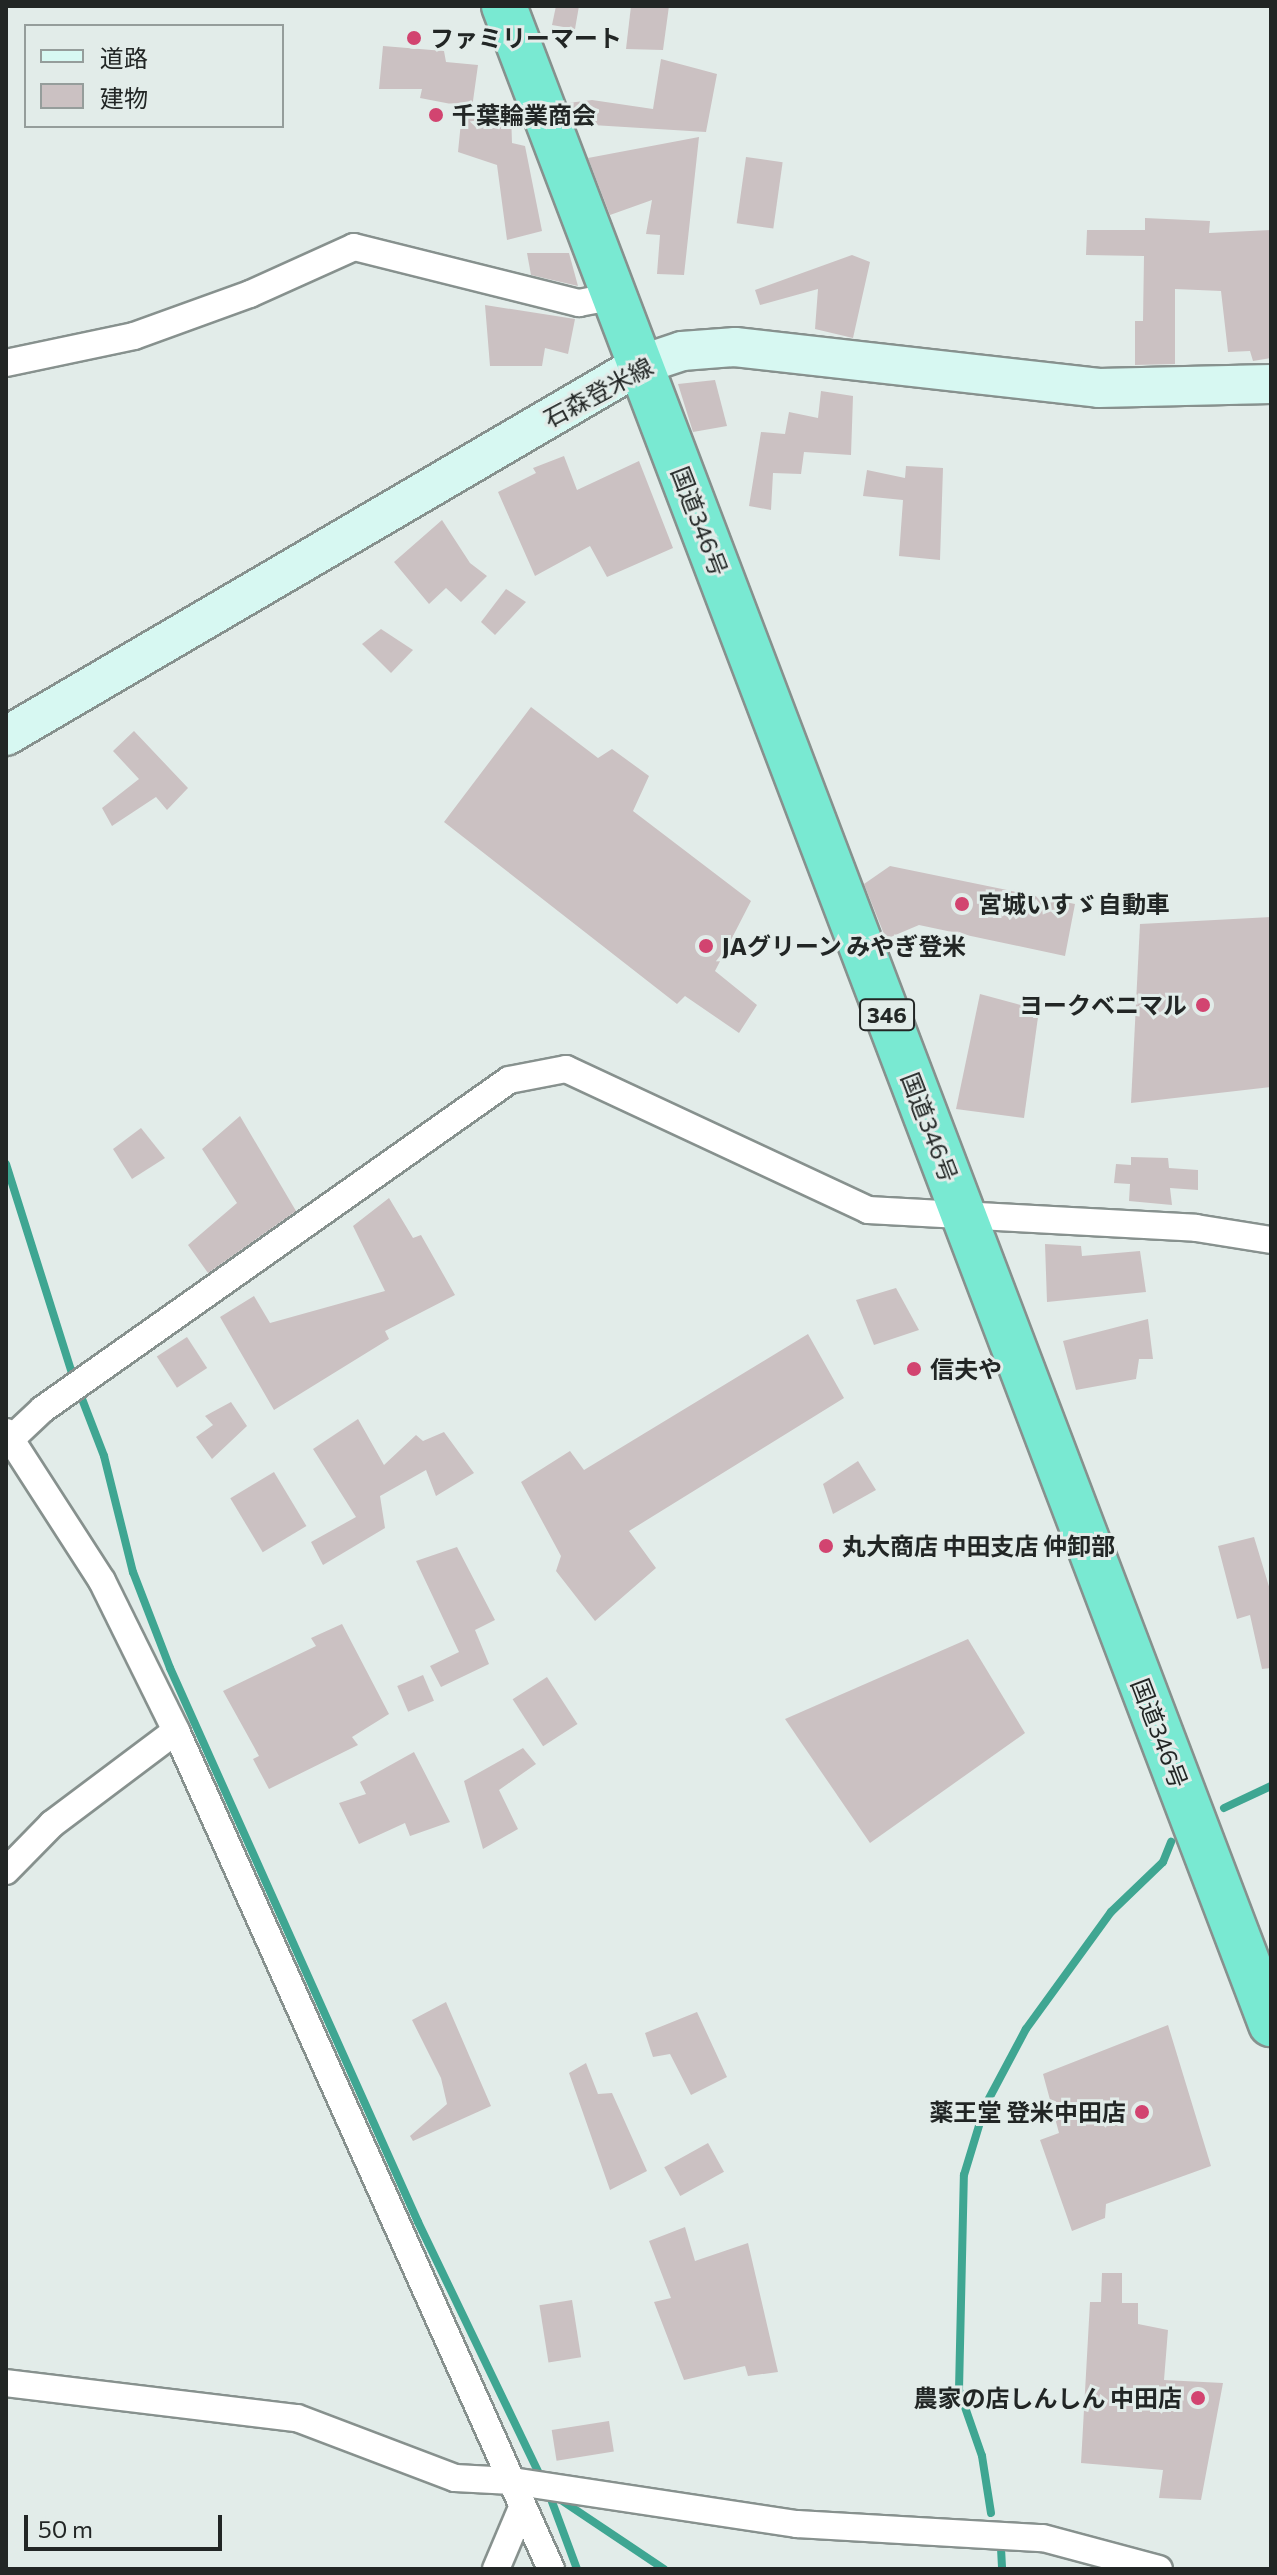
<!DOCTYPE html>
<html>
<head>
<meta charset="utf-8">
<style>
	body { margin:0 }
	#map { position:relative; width:1277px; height:2575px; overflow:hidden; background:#e2ece9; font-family:Commissioner,"Noto Sans JP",sans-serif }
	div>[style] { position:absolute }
	.stream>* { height:8px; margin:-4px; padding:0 4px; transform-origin:4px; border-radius:4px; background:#3fa692 }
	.building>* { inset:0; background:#cbc1c2; transform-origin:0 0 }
	.roads { filter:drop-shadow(2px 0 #87918e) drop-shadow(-2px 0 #87918e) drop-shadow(0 2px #87918e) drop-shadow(0 -2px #87918e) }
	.street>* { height:26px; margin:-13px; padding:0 13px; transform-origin:13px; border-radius:13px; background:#fff }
	.secondary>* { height:38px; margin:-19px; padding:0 19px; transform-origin:19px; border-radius:19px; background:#d7f8f2 }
	.highway>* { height:44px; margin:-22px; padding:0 22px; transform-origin:22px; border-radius:22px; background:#79e9d2 }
	.dots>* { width:22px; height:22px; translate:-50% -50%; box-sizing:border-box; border:4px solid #e2ece9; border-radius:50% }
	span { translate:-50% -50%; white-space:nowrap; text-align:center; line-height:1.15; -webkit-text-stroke:6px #e2ece9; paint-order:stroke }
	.shield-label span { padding:2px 6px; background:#e2ece9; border:2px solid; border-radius:6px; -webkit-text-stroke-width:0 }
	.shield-label { font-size:22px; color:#222625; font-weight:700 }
	.poi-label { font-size:24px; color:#222625; font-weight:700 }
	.left { translate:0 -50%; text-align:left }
	.right { translate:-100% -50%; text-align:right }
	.street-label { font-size:24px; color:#222625 }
	.frame { position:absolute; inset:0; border:8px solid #222625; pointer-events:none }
	.legend { position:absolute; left:24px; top:24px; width:260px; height:104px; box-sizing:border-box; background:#e2ece9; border:2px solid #959d9b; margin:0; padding:10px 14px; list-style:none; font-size:24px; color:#222625 }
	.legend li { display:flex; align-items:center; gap:16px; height:40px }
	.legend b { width:40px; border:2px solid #959d9b }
	.scale { position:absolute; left:24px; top:2515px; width:198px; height:36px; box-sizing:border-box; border:4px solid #222625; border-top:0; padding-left:10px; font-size:24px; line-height:28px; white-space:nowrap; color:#222625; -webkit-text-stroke:6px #e2ece9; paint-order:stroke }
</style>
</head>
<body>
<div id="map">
	<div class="stream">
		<div style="left:6px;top:1164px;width:219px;rotate:72.5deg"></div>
		<div style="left:72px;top:1373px;width:89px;rotate:68.9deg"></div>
		<div style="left:104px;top:1456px;width:120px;rotate:76deg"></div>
		<div style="left:133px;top:1572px;width:103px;rotate:68.9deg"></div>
		<div style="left:170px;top:1668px;width:607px;rotate:65.88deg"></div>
		<div style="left:418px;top:2222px;width:286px;rotate:64.3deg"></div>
		<div style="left:1224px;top:1808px;width:52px;rotate:-25.1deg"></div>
		<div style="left:548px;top:2491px;width:83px;rotate:69.6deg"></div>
		<div style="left:558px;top:2498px;width:128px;rotate:33.8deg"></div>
		<div style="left:991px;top:2513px;width:58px;rotate:-99deg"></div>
		<div style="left:982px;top:2456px;width:70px;rotate:-109.2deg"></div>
		<div style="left:959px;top:2390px;width:215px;rotate:-88.7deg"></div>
		<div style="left:964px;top:2175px;width:72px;rotate:-73.1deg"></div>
		<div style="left:985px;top:2106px;width:87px;rotate:-62deg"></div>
		<div style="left:1026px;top:2029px;width:145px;rotate:-54deg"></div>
		<div style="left:1111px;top:1912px;width:72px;rotate:-43.9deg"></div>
		<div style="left:1163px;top:1862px;width:22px;rotate:-68deg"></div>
		<div style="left:1001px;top:2548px;width:21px;rotate:87deg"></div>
	</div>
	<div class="building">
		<div style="clip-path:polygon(556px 6px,579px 6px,575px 29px,552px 25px)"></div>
		<div style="clip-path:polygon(631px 6px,669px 6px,663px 50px,626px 49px)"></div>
		<div style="clip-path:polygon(383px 46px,444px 51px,446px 62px,478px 65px,472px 108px,420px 98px,422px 89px,379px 89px)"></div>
		<div style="clip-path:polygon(661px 59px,717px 74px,706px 132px,576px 124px,568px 103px,592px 100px,653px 109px)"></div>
		<div style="clip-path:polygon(462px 112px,511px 112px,512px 143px,525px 146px,542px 231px,507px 240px,497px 165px,458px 152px)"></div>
		<div style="clip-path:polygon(699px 137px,684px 275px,657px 274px,660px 235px,646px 234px,652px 200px,610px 215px,588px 158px)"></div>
		<div style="left:746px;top:157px;width:37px;height:67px;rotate:8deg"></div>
		<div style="clip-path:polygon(1145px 218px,1210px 221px,1209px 233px,1271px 230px,1271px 358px,1253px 361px,1250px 351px,1228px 352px,1221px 291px,1175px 289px,1175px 364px,1135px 365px,1135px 321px,1143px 321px,1144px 256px,1086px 255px,1087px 230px,1145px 230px)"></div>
		<div style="clip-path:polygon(527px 253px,569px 253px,578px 286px,531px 275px)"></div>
		<div style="clip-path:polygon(852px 255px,870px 262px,853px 338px,815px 329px,818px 289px,760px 305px,755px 290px)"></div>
		<div style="clip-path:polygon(485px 305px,575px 319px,568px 354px,545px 348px,542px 366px,490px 366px)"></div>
		<div style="clip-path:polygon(715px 380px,727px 426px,693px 432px,678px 384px)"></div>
		<div style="clip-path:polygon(821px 391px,853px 396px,851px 455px,804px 452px,801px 474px,773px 473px,771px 510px,749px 506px,761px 432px,785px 434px,789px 412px,818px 418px)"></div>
		<div style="clip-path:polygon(564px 456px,577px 490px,639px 461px,673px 548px,607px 577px,590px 546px,535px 576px,498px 492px,536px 473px,533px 468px)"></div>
		<div style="clip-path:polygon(906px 466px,943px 468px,940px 560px,899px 556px,903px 500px,863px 496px,867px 470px,905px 478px)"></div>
		<div style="clip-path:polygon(442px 520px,470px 563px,487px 576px,461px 602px,446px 588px,429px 604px,394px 562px)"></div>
		<div style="clip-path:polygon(506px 589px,526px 602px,495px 635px,481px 622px)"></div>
		<div style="clip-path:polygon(381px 629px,413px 650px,391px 673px,362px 644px)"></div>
		<div style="clip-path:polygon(531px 707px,598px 758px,612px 749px,649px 776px,633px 811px,751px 901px,715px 971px,757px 1005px,739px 1033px,685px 996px,677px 1004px,444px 822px)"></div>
		<div style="clip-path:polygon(134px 731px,188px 788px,167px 810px,156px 797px,112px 826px,102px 808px,139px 779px,113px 751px)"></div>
		<div style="clip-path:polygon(890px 866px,1075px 904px,1065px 956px,919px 925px,886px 939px,864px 884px)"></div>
		<div style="clip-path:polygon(1271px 917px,1271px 1087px,1131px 1103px,1140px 924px)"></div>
		<div style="clip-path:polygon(980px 994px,1039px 1010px,1024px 1118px,956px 1109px)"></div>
		<div style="clip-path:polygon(240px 1116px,296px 1211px,208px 1273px,188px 1245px,237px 1203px,202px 1149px)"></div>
		<div style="clip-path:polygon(141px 1128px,165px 1158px,132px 1179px,113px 1149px)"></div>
		<div style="clip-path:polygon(1131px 1157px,1168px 1158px,1169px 1168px,1198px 1170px,1198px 1190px,1170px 1188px,1172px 1205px,1129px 1201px,1130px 1184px,1114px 1183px,1116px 1164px,1131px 1165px)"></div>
		<div style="clip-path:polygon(389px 1198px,413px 1238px,421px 1235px,455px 1295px,385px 1331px,389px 1339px,274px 1410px,220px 1317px,254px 1296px,270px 1323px,385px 1291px,353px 1226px)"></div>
		<div style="clip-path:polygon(1045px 1244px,1081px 1246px,1082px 1256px,1140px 1251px,1146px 1292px,1047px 1302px)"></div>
		<div style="clip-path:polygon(896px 1288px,919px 1330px,874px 1345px,856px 1300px)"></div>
		<div style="clip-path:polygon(1148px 1319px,1153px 1359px,1139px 1359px,1136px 1379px,1076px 1390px,1063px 1341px)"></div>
		<div style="clip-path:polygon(808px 1334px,844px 1398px,629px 1531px,656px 1568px,595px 1621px,556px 1571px,561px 1556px,521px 1482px,570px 1451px,584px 1470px)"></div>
		<div style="left:187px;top:1337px;width:37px;height:36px;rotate:57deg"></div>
		<div style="clip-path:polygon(231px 1402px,247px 1426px,212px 1459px,196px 1437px,213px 1425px,205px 1416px)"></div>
		<div style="clip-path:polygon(358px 1419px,384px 1465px,416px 1435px,423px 1441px,444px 1432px,474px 1473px,436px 1496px,426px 1470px,380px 1496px,385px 1528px,323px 1565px,311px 1542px,356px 1517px,313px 1449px)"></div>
		<div style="clip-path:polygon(858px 1461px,876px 1490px,833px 1514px,823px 1484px)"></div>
		<div style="left:274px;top:1472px;width:63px;height:51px;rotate:59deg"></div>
		<div style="clip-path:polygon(1254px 1537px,1271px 1593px,1271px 1668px,1262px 1669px,1250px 1615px,1237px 1619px,1218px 1546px)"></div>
		<div style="clip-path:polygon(457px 1547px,495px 1620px,475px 1630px,489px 1664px,441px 1687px,430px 1666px,459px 1652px,416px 1561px)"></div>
		<div style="clip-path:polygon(342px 1624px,389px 1714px,352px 1737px,358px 1745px,269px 1789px,253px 1759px,259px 1756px,223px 1691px,316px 1646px,311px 1638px)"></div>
		<div style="clip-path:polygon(968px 1639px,1025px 1733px,870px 1843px,785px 1719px)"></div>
		<div style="left:423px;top:1675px;width:28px;height:28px;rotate:67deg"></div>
		<div style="left:547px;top:1677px;width:56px;height:41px;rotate:57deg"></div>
		<div style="clip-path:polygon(523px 1748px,536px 1764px,499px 1790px,518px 1829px,483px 1849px,464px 1781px)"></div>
		<div style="clip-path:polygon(414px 1752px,450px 1822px,410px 1836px,405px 1823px,359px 1844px,339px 1803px,366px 1794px,360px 1782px)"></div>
		<div style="clip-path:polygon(446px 2002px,491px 2106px,413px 2141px,410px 2136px,447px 2104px,441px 2078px,412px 2020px)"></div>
		<div style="clip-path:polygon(697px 2012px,727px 2077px,691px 2095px,670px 2054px,653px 2057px,645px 2033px)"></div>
		<div style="clip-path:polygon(1168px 2025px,1211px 2166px,1106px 2204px,1105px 2218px,1072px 2231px,1040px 2140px,1059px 2133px,1043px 2074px)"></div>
		<div style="clip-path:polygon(586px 2063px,598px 2094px,612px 2093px,647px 2171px,610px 2190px,569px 2073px)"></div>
		<div style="left:708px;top:2143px;width:33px;height:50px;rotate:61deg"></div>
		<div style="clip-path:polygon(685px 2227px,695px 2261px,748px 2243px,778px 2372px,748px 2376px,745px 2366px,684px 2380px,654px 2302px,671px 2298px,649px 2241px)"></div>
		<div style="clip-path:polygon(1102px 2273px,1122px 2273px,1122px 2303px,1138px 2303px,1138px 2324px,1168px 2330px,1164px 2380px,1223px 2383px,1201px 2500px,1159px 2498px,1163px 2470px,1081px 2463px,1090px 2302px,1101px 2302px)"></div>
		<div style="left:572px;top:2300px;width:58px;height:33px;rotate:81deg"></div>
		<div style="left:609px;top:2421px;width:31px;height:58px;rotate:81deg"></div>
	</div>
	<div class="roads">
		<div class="street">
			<div style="left:6px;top:363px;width:131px;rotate:-11.9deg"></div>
			<div style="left:134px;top:336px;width:123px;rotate:-19.9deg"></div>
			<div style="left:250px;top:294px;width:114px;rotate:-24.3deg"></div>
			<div style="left:354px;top:247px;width:232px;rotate:14deg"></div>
			<div style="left:579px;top:303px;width:36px;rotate:-11deg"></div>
			<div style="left:6px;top:1432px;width:177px;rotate:57.2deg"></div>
			<div style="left:102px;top:1581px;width:167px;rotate:63.7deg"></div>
			<div style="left:176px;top:1731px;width:918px;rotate:65.89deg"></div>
			<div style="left:11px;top:1439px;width:44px;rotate:-43.2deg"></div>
			<div style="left:43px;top:1409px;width:570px;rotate:-35.22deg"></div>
			<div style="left:509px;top:1080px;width:58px;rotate:-10.9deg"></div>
			<div style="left:566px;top:1069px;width:333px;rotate:25deg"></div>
			<div style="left:868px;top:1210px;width:328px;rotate:3.1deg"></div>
			<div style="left:1196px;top:1228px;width:76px;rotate:9.1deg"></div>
			<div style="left:6px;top:1871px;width:66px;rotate:-45.6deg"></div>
			<div style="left:52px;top:1824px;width:155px;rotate:-36.9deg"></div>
			<div style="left:6px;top:2383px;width:293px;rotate:6.9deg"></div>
			<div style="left:297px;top:2418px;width:169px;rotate:20.8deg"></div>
			<div style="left:455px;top:2478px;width:57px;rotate:3deg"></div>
			<div style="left:512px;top:2481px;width:288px;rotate:8.6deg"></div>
			<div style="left:797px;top:2524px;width:246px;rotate:3.3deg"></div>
			<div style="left:1043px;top:2538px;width:120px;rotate:15deg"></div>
			<div style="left:496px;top:2569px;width:64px;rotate:-67deg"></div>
		</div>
		<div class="secondary">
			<div style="left:6px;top:736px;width:735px;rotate:-30.34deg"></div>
			<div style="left:640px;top:365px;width:44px;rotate:-18.4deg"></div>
			<div style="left:682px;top:351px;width:53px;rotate:-4.3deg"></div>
			<div style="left:735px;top:347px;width:366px;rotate:6.4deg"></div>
			<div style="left:1099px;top:388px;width:172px;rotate:-1.3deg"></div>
		</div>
		<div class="highway">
			<div style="left:504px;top:6px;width:2159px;rotate:69.19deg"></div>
		</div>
	</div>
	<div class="dots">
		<div style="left:414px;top:38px;background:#d24470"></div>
		<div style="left:436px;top:115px;background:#d24470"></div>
		<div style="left:962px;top:904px;background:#d24470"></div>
		<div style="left:706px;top:946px;background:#d24470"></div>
		<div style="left:1203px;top:1005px;background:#d24470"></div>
		<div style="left:914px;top:1369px;background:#d24470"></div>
		<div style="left:826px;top:1546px;background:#d24470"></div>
		<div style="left:1142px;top:2112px;background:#d24470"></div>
		<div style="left:1198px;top:2398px;background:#d24470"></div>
	</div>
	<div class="shield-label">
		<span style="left:887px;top:1015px">346</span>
	</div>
	<div class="poi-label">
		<span class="left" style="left:430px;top:38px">ファミリーマート</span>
		<span class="left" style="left:452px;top:115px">千葉輪業商会</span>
		<span class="left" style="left:978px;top:904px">宮城いすゞ自動車</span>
		<span class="left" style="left:722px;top:946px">JAグリーン みやぎ登米</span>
		<span class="right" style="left:1187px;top:1005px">ヨークベニマル</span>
		<span class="left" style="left:930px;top:1369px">信夫や</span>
		<span class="left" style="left:842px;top:1546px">丸大商店 中田支店 仲卸部</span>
		<span class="right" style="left:1126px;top:2112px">薬王堂 登米中田店</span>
		<span class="right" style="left:1182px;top:2398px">農家の店しんしん 中田店</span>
	</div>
	<div class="street-label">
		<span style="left:598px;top:392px;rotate:-28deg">石森登米線</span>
		<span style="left:700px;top:521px;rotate:69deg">国道346号</span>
		<span style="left:930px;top:1127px;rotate:69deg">国道346号</span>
		<span style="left:1160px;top:1733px;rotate:69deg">国道346号</span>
	</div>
	<div class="frame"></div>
	<ul class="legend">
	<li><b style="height:10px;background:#d7f8f2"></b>道路</li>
	<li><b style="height:22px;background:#cbc1c2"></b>建物</li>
	</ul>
	<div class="scale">50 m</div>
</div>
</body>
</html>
